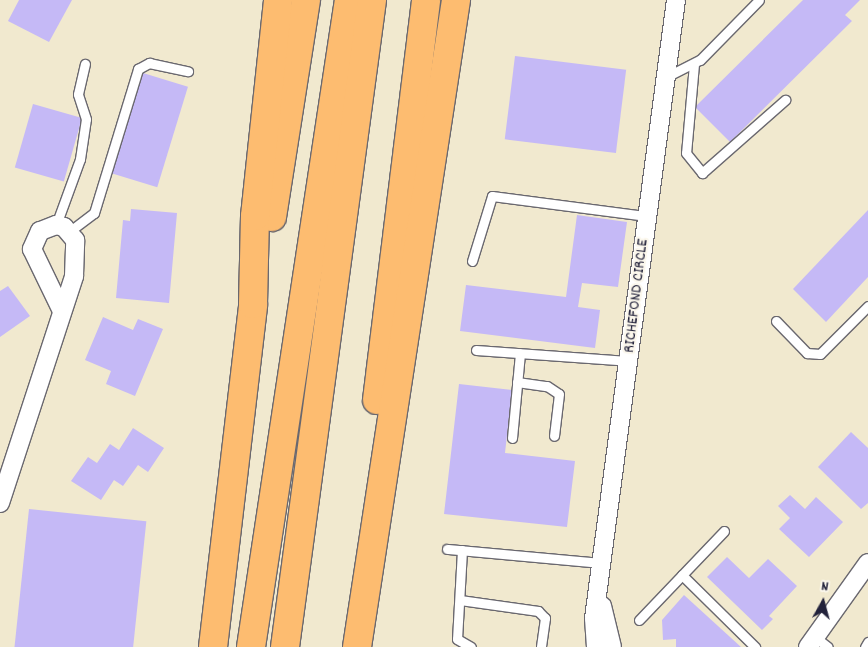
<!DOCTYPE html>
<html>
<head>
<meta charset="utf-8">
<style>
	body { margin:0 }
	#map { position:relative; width:868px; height:647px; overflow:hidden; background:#f1e9cf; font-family:Dekko,sans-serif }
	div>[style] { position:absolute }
	.building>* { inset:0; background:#c5b9f6; transform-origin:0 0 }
	.roads { filter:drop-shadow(1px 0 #6a686f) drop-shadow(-1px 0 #6a686f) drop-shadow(0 1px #6a686f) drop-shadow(0 -1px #6a686f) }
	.service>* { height:9px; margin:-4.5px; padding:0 4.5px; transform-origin:4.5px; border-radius:4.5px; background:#fff }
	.minor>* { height:18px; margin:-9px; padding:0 9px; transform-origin:9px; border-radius:9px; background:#fff }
	.motorway>* { height:28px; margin:-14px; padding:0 14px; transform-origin:14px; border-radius:14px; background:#fdbc70 }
	span { translate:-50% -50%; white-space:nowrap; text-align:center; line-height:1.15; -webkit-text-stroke:4.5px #fbf7ec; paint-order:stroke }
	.street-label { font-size:16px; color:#22223b }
	.north { position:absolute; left:798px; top:577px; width:50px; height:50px; -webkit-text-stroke:4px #fbf7ec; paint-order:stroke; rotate:7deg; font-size:14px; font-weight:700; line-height:20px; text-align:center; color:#22223b }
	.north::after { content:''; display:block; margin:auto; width:18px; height:22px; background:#22223b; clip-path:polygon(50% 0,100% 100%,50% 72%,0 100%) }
</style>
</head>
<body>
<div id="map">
	<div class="building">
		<div style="clip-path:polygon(19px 0,72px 0,49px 42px,8px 21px)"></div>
		<div style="clip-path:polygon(803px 0,860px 0,845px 15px,852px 21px,730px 142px,695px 107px)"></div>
		<div style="left:515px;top:56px;width:112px;height:84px;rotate:7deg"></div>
		<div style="left:143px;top:73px;width:47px;height:105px;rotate:17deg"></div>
		<div style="left:33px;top:104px;width:51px;height:66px;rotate:16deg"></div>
		<div style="clip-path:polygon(131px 209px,177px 213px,169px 303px,116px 298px,123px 220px,130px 221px)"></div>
		<div style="clip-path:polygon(868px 210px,868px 277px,826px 322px,793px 289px)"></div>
		<div style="clip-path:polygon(577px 215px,627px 222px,618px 287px,582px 283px,578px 307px,600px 310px,595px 348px,460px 331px,466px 285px,566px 297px)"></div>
		<div style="clip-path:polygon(8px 286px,30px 316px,0 337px,0 291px)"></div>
		<div style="clip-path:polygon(103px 317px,133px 330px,138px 319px,163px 329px,135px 396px,106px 384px,111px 371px,85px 360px)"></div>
		<div style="clip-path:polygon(459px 384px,512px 390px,505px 453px,575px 461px,567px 527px,444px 514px)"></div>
		<div style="clip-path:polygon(133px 428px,164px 448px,148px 472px,138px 465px,123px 486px,114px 480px,101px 500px,71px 481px,88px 457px,97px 463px,110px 444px,119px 450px)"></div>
		<div style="clip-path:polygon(851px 432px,868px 448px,868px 503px,861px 509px,818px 467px)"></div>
		<div style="clip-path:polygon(790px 495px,805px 509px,816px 497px,843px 522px,809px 557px,779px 529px,790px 518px,778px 506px)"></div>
		<div style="left:29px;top:509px;width:118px;height:139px;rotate:6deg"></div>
		<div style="clip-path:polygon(727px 557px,749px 578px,768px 559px,797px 586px,769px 616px,773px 619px,762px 630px,707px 577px)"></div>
		<div style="clip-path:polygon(684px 595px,741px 647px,676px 647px,676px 639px,663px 640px,662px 620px)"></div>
	</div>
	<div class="roads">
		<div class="service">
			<div style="left:694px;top:64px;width:89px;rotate:95.1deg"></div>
			<div style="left:686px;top:153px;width:26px;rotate:51deg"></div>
			<div style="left:702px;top:173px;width:111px;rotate:-41.3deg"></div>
			<div style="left:666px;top:77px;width:38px;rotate:-27deg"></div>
			<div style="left:700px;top:60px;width:84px;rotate:-45.5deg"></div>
			<div style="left:56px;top:225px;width:70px;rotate:-70deg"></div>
			<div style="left:80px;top:159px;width:40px;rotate:-81.5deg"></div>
			<div style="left:86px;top:119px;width:26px;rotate:-108deg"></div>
			<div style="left:78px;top:94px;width:31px;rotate:-77deg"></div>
			<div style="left:70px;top:231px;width:30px;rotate:-37deg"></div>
			<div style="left:94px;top:213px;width:151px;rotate:-73deg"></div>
			<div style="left:138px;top:69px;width:13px;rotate:-29deg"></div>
			<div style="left:149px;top:63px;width:40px;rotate:12deg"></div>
			<div style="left:472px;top:261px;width:68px;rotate:-72.9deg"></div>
			<div style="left:492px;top:196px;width:156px;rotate:7.4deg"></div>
			<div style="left:776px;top:321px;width:45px;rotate:45.9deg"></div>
			<div style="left:807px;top:353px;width:13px;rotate:4deg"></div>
			<div style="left:820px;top:354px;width:68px;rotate:-45deg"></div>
			<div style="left:476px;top:350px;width:152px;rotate:4.1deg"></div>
			<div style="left:517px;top:382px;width:30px;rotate:8deg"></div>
			<div style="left:547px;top:386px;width:14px;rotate:34deg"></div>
			<div style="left:559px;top:394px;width:42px;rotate:96.8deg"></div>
			<div style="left:512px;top:438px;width:85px;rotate:-84.6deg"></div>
			<div style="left:447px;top:549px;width:156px;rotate:5.2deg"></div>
			<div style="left:462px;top:550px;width:89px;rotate:93.2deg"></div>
			<div style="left:457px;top:639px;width:16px;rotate:30deg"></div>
			<div style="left:682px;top:575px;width:103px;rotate:44.6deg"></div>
			<div style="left:460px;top:600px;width:79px;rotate:8deg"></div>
			<div style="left:538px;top:611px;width:10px;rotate:45deg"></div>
			<div style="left:545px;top:618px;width:29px;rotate:98deg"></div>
			<div style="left:639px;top:620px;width:123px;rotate:-46.3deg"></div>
			<div style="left:815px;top:637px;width:16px;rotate:38deg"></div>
			<div style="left:865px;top:647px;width:6px;rotate:-59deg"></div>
		</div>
		<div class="minor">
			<div style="left:0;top:503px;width:239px;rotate:-71.9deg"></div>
			<div style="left:74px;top:276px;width:36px;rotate:-88deg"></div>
			<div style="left:75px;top:240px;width:17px;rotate:-130deg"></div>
			<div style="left:64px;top:227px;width:8px;rotate:-166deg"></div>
			<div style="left:56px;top:225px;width:17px;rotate:159deg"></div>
			<div style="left:40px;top:231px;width:20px;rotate:114deg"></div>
			<div style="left:32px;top:249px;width:67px;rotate:64.2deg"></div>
			<div style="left:602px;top:606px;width:42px;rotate:76.3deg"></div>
			<div style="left:596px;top:647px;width:29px;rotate:-94deg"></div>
			<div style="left:594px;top:618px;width:623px;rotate:-82.44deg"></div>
			<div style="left:808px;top:647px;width:103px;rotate:-54.5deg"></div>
		</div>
		<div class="motorway">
			<div style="left:272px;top:217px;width:220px;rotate:-81.1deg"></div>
			<div style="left:377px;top:400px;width:403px;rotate:-83deg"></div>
			<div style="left:213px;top:647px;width:345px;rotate:-83.3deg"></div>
			<div style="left:253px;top:304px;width:88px;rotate:-88.7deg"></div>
			<div style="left:255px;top:216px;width:217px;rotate:-83.9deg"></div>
			<div style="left:251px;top:647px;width:654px;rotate:-81.39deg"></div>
			<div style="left:285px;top:647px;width:653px;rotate:-82.34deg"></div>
			<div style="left:357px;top:647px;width:655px;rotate:-81.3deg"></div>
		</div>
	</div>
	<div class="street-label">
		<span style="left:637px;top:296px;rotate:-83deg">RICHEFOND CIRCLE</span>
	</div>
	<div class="north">N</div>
</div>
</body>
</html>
